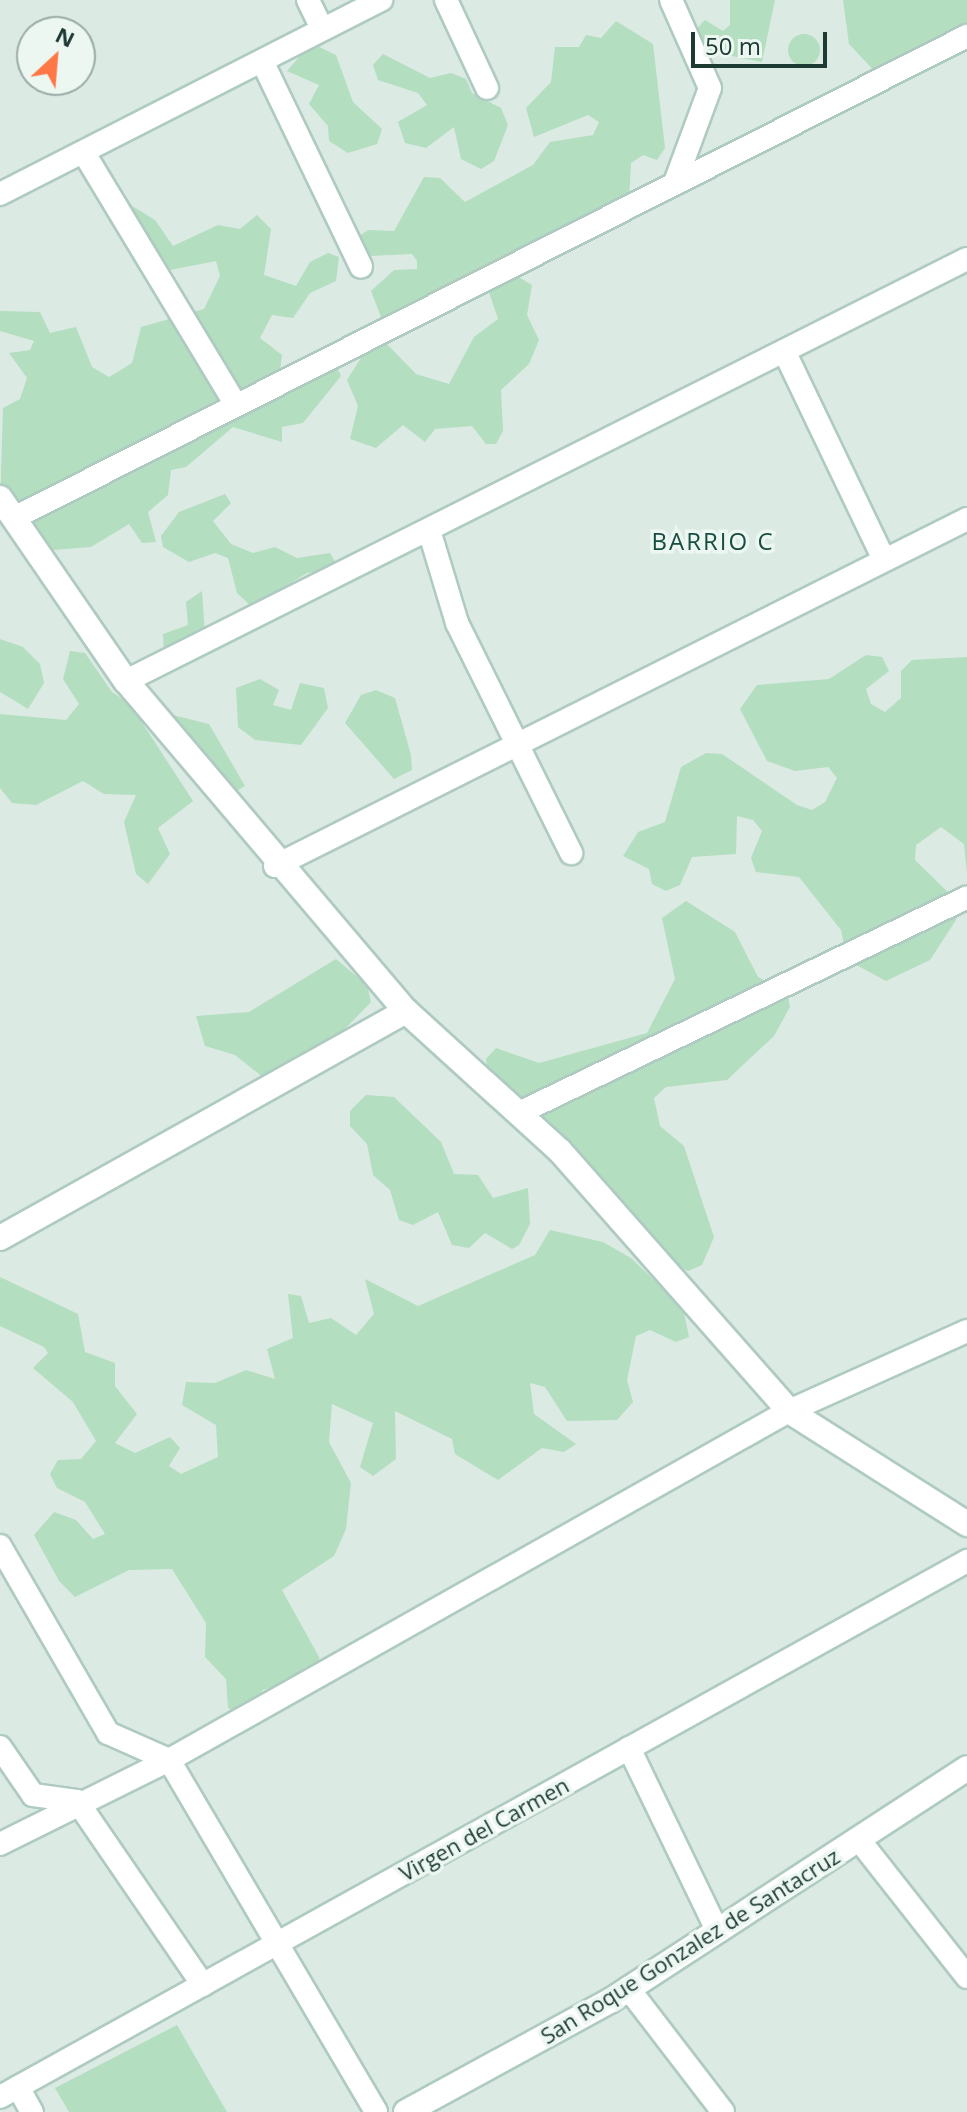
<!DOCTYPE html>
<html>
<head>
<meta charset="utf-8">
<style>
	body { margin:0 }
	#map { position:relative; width:967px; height:2112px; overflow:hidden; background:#dceae4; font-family:"Open Sans",sans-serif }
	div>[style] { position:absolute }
	.green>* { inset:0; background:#b3debf }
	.round { border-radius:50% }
	.roads { filter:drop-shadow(2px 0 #afcbc1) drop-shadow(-2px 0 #afcbc1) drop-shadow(0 2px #afcbc1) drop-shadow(0 -2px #afcbc1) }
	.street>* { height:22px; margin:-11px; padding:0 11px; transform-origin:11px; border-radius:11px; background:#fff }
	.secondary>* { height:24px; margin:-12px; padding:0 12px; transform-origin:12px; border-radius:12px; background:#fff }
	span { translate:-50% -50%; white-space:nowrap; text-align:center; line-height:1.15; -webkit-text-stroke:7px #edf7f2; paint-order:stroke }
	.street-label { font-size:22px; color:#1d3a33 }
	.neighbourhood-label { font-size:24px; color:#184d42; letter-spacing:2px }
	.north { position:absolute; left:16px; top:16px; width:80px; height:80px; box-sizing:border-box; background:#edf7f2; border:2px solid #9aaba6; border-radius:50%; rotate:26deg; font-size:22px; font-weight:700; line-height:32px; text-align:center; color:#1d3a33 }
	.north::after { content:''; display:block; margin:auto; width:28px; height:36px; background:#fe7847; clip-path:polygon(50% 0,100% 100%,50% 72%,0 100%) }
	.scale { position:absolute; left:691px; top:32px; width:136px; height:36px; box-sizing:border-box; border:4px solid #1d3a33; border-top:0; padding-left:10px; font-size:24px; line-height:28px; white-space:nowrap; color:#1d3a33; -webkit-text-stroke:6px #edf7f2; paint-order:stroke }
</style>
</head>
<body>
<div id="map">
	<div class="green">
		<div style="clip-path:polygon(730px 0,775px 0,762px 62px,722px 54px,694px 62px,681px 55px,679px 47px,705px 20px,723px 31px,730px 25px)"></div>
		<div style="clip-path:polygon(843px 0,967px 0,967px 50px,879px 76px,849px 44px)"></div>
		<div style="clip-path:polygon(616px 21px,653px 44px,665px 148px,657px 160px,643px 155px,631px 163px,629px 201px,394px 325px,381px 317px,371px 291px,394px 270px,417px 269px,417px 261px,412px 254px,369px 256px,355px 239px,368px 230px,394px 231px,424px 177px,440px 178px,465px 202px,533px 165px,550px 142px,593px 135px,599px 122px,588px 115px,534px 137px,526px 108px,551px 82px,555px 47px,579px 47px,586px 35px,601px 38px)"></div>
		<div class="round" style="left:788px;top:34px;width:32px;height:32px"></div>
		<div style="clip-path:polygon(311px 43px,336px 55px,353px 102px,382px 129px,377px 144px,348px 153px,329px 141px,328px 126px,309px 104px,319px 85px,287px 71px)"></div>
		<div style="clip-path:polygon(383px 54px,430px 78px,451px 73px,466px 79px,472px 93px,501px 108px,508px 125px,494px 161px,481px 169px,461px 159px,454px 127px,426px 148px,405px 143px,398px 122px,427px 105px,418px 93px,378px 80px,373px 65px)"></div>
		<div style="clip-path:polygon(124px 201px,155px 220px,173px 246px,218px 225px,240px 229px,257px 215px,271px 229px,264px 275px,296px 286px,310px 262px,328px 253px,339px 257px,336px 281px,310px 293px,293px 318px,272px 315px,260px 338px,282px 355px,279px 378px,335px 362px,341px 376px,303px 423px,282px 427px,282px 442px,233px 427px,186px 467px,171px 470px,168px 495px,148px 512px,156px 542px,142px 543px,129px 524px,91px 547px,53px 550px,34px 537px,35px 514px,0 507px,3px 408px,20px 399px,27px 378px,9px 353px,30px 350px,34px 341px,0 331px,0 311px,40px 312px,50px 333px,76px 327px,92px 367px,109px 377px,132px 363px,141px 327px,204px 309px,220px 276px,216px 261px,165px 271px)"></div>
		<div style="clip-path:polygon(517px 276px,532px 285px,527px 315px,539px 340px,529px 364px,501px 390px,503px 431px,496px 444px,486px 444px,472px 426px,435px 429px,425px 442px,403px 425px,376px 448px,350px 439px,358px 406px,347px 380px,369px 345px,382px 339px,416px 374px,449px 384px,474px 337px,498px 319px,488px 289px)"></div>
		<div style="clip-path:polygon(225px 494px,231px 503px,213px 521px,231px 544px,253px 553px,275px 547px,297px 558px,330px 553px,339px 569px,307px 573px,252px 607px,237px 593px,228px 558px,215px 553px,189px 562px,163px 547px,161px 536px,179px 512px)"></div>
		<div style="clip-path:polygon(202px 591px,205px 635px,164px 652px,163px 634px,188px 625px,186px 602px)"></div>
		<div style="clip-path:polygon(0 639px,23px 647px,40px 664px,44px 683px,28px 709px,0 692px)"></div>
		<div style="clip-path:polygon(70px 651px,85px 653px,112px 692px,130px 704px,193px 801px,158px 828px,170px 854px,148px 884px,136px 874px,124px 822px,136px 795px,104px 794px,83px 781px,36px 805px,12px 803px,0 788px,0 714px,66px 720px,79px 704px,63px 679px)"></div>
		<div style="clip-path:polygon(866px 655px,882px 657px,889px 671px,866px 689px,871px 704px,885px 712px,901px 698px,901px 671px,912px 660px,967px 657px,967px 874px,964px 844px,941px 827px,916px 845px,915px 860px,960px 904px,956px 920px,930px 960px,886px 981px,847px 960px,841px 930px,799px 877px,756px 872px,751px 858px,762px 831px,753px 820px,737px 816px,736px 854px,692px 857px,680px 885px,666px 891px,652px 884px,649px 869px,623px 856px,638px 832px,665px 822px,681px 767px,706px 753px,722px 754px,797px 805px,812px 810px,825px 802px,837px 778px,828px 767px,795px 771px,767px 761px,740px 709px,757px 685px,829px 679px)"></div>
		<div style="clip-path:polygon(260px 679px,279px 690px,273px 705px,291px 710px,300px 683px,324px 688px,328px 708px,301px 745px,255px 740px,238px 727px,236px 688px)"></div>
		<div style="clip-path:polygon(376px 690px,395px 698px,411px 755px,412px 770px,394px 779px,345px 723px,361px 695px)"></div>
		<div style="clip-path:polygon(169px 714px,209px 724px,245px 786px,235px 792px)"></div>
		<div style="clip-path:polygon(686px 901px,735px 932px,758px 977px,787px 992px,790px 1007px,774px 1036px,727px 1080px,666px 1087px,654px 1098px,660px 1126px,684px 1146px,714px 1237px,702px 1265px,688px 1271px,631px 1247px,598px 1216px,488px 1075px,486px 1059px,496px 1048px,539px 1063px,647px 1033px,675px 979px,662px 918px)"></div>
		<div style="clip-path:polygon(336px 959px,367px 985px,371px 1002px,340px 1034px,264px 1078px,235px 1055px,205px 1046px,196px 1016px,249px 1012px)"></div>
		<div style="clip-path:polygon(366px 1095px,394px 1097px,441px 1142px,454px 1174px,478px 1175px,493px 1198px,528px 1188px,530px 1224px,519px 1245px,512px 1249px,485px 1233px,469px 1248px,452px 1245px,438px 1212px,413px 1225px,399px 1220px,390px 1190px,373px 1175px,367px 1144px,350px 1126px,350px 1111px)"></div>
		<div style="clip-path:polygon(550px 1230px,603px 1242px,631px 1258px,683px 1308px,689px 1337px,676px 1342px,650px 1330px,636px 1336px,627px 1380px,633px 1402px,617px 1420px,567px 1421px,545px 1387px,530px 1383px,534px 1414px,576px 1444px,564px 1452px,542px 1448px,498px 1480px,455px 1454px,452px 1439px,395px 1411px,396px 1459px,373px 1476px,360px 1467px,373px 1423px,332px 1404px,329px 1442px,351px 1483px,346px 1529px,334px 1556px,282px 1590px,319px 1657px,320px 1671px,263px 1690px,241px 1713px,228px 1708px,226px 1679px,205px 1657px,206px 1623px,172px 1569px,129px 1570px,75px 1597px,59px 1581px,34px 1535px,54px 1512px,76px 1520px,93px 1539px,105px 1534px,85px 1502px,57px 1488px,50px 1474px,58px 1460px,81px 1459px,96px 1441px,73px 1402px,33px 1368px,48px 1353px,44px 1347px,0 1326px,0 1277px,78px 1314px,85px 1352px,115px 1363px,115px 1386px,137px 1414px,115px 1443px,135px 1453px,170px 1437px,180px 1448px,169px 1466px,181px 1474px,218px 1457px,216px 1425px,182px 1405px,186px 1382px,215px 1383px,246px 1370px,275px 1379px,267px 1349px,293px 1338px,288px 1294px,301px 1296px,309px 1323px,331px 1318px,356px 1335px,374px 1314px,365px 1279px,418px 1306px,535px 1255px)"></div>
		<div style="clip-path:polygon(177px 2025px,227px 2112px,69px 2112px,55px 2088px)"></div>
	</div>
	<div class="roads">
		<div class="street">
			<div style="left:308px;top:0;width:32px;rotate:64deg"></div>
			<div style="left:446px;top:0;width:97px;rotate:65deg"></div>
			<div style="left:671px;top:0;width:96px;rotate:66.1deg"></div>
			<div style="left:710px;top:88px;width:98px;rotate:110.3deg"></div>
			<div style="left:263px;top:63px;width:226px;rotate:64.3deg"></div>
			<div style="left:84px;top:153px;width:294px;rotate:58.9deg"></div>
			<div style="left:0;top:194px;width:428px;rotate:-27deg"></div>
			<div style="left:785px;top:353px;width:229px;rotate:64.4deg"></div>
			<div style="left:14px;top:518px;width:1068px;rotate:-26.83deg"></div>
			<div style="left:429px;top:530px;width:97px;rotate:73.2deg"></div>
			<div style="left:457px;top:623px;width:257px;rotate:63.6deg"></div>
			<div style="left:126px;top:681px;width:941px;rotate:-26.65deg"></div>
			<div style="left:275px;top:866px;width:774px;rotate:-26.63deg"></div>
			<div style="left:519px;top:1113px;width:497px;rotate:-25.7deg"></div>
			<div style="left:0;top:1546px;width:216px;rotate:60deg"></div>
			<div style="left:108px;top:1733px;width:67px;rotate:23.9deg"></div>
			<div style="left:169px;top:1760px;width:408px;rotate:59.5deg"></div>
			<div style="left:0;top:1747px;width:58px;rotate:55.5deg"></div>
			<div style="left:33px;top:1795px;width:44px;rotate:7.8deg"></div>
			<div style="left:629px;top:1748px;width:204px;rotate:64.2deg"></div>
			<div style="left:77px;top:1801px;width:223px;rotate:55.6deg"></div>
			<div style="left:860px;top:1841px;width:173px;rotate:51.8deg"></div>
			<div style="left:0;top:1844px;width:189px;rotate:-26.4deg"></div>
			<div style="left:169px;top:1760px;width:711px;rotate:-29.38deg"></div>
			<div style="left:789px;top:1411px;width:195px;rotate:-24.2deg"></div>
			<div style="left:628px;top:1988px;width:156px;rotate:52.5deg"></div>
			<div style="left:18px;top:2087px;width:29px;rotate:61deg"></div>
			<div style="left:0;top:2097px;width:1106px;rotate:-29deg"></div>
		</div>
		<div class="secondary">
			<div style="left:0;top:498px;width:222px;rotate:55.5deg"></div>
			<div style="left:126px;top:681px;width:433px;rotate:49.7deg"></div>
			<div style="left:406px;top:1011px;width:208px;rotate:42.3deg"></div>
			<div style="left:560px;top:1151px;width:346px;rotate:48.6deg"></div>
			<div style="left:789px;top:1411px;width:211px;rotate:32.4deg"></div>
			<div style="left:0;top:1238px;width:465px;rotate:-29.2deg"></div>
			<div style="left:406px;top:2112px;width:232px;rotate:-28.6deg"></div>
			<div style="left:610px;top:2001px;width:426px;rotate:-33.1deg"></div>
		</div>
	</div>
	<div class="street-label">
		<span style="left:484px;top:1829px;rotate:-29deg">Virgen del Carmen</span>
		<span style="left:690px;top:1946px;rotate:-32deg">San Roque Gonzalez de Santacruz</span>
	</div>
	<div class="neighbourhood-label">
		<span style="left:713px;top:541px">BARRIO C</span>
	</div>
	<div class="north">N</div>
	<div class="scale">50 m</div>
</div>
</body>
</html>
